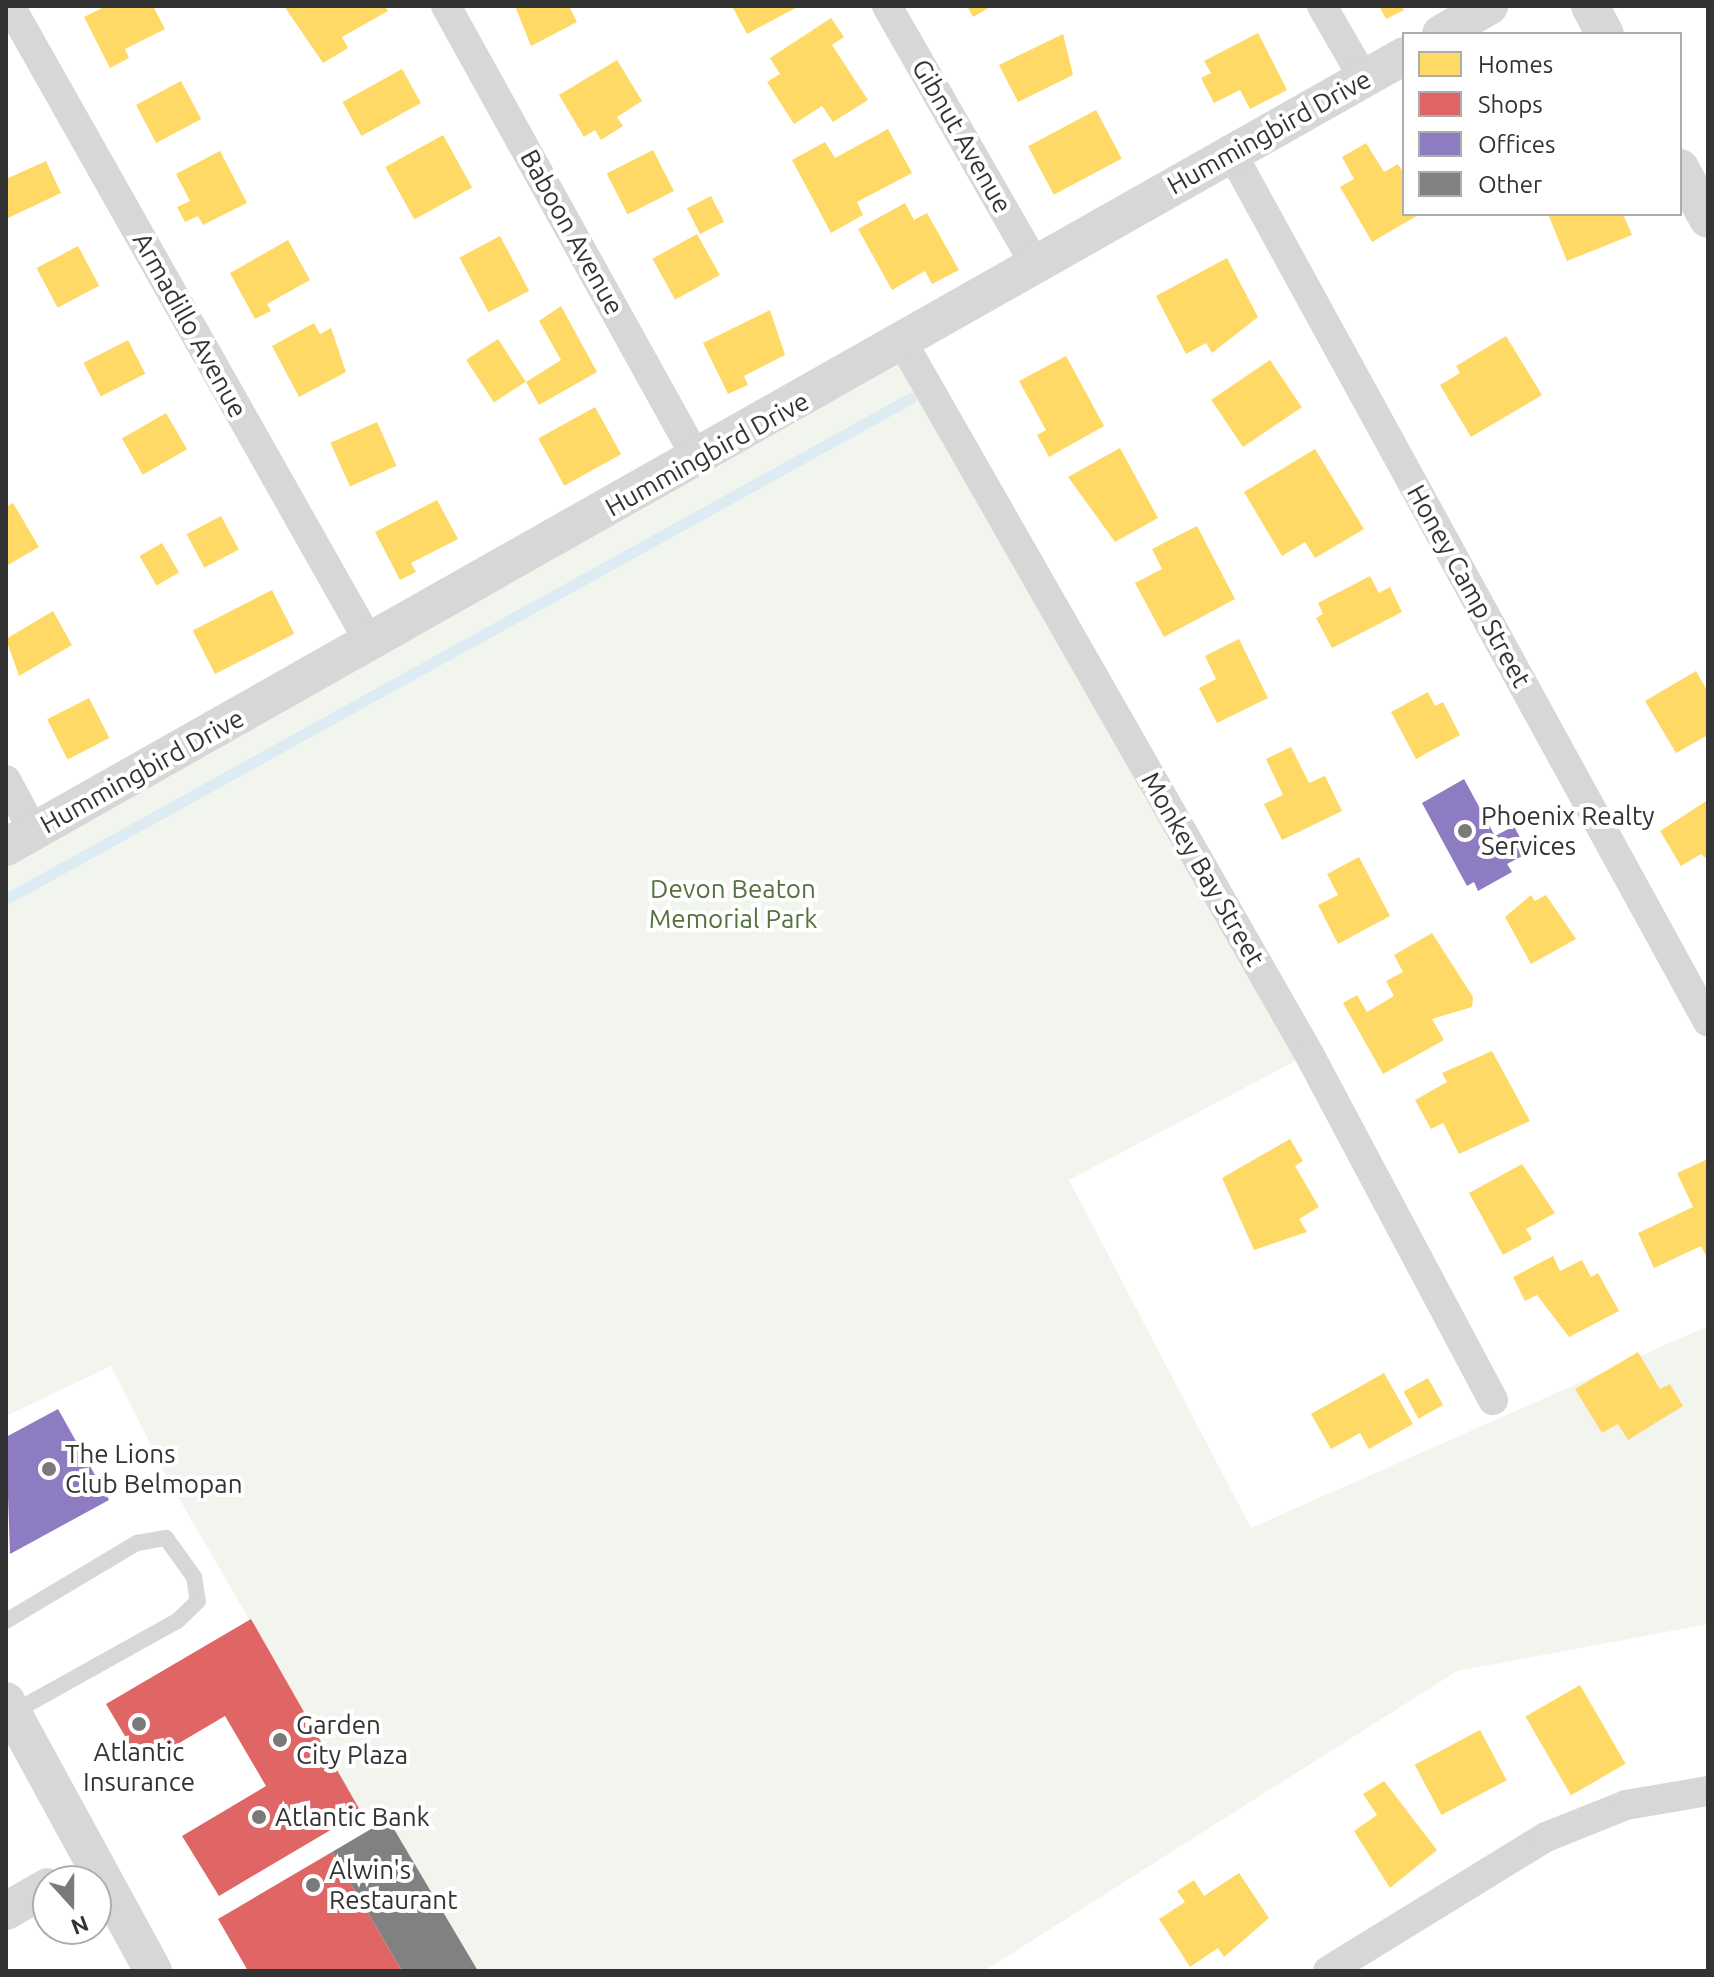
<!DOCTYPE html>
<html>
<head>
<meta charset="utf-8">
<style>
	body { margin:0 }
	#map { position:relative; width:1714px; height:1977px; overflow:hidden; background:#fff; font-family:Ubuntu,sans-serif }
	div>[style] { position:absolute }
	.green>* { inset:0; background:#f1f5ed }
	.homes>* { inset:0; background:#ffd966; transform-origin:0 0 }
	.shops>* { inset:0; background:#e06666 }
	.offices>* { inset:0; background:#8e7cc3 }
	.stream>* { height:11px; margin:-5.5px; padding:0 5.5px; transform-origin:5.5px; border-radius:5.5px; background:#ddebf3 }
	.building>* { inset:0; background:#818181 }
	.service>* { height:16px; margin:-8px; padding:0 8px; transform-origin:8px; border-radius:8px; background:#d7d7d7 }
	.minor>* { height:30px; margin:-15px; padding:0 15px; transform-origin:15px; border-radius:15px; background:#d7d7d7 }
	.tertiary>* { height:38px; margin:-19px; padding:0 19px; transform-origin:19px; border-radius:19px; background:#d7d7d7 }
	.dots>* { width:22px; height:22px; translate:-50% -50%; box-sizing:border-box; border:4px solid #fff; border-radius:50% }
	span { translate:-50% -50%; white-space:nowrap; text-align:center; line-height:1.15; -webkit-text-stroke:8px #fff; paint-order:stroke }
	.street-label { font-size:26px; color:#333 }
	.poi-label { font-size:26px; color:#333 }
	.left { translate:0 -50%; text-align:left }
	.park-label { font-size:26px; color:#56703f }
	.frame { position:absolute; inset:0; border:8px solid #333; pointer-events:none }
	.legend { position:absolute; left:1402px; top:32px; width:280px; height:184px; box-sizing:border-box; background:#fff; border:2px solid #adadad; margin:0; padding:10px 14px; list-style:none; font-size:24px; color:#333 }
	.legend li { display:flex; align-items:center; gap:16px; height:40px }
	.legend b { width:40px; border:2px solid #adadad }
	.north { position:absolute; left:32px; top:1865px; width:80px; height:80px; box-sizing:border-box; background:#fff; border:2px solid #adadad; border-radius:50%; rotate:159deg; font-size:22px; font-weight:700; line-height:32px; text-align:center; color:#333 }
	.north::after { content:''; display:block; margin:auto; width:28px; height:36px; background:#7a7a7a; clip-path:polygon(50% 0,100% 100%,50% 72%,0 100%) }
</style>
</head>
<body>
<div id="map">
	<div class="green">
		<div style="clip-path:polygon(904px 345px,1309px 1054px,1069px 1180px,1251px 1528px,1708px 1326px,1708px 1624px,1457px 1671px,984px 1971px,478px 1971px,388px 1819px,361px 1812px,170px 1483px,111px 1366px,6px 1416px,6px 847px)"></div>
	</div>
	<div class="homes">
		<div style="clip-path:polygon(106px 6px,153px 6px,165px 29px,125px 49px,129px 58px,110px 68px,84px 17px)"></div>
		<div style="clip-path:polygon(284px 6px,385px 6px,388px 11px,342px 37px,348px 48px,323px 63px)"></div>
		<div style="clip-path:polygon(515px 6px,569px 6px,577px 22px,531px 46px)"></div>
		<div style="clip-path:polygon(732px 6px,799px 6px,747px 34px)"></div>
		<div style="clip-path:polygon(967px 6px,992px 6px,973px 17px)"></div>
		<div style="clip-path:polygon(1379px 6px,1402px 6px,1404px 10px,1386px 19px)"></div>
		<div style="clip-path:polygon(831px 18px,844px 37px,832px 45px,868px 100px,833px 122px,822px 106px,794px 124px,767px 82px,780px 74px,770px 58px)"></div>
		<div style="clip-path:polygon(1258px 33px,1287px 90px,1250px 109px,1240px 90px,1214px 103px,1201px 78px,1211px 73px,1204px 61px)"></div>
		<div style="clip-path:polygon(1063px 34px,1073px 75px,1018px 102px,999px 65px)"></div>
		<div style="clip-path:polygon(617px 60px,642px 101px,617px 117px,623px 126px,601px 140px,595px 130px,584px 137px,559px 95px)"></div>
		<div style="left:402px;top:69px;width:39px;height:68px;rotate:61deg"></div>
		<div style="left:181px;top:81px;width:43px;height:51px;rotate:62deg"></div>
		<div style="left:1096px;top:110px;width:55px;height:77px;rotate:62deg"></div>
		<div style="clip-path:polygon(888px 129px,912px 173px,857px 202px,863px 215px,831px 233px,792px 160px,825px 142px,835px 158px)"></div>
		<div style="left:443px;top:135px;width:60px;height:66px;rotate:61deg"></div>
		<div style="clip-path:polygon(1366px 143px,1384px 172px,1398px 164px,1404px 174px,1404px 214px,1420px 214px,1372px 242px,1340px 187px,1354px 179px,1342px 157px)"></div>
		<div style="left:653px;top:150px;width:46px;height:52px;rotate:63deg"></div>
		<div style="clip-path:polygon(220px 151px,247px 203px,203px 225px,198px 216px,185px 222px,177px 207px,190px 201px,176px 174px)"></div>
		<div style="clip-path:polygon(46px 161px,61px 193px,6px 219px,6px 179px)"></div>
		<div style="left:711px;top:196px;width:29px;height:27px;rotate:63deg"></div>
		<div style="clip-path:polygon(905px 203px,914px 220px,927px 213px,959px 270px,932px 284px,925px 271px,892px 290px,858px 229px)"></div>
		<div style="clip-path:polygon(1548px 214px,1623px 214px,1632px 235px,1567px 261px)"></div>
		<div style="left:697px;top:234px;width:47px;height:51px;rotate:61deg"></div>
		<div style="left:500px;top:236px;width:62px;height:46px;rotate:62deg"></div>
		<div style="clip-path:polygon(288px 240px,310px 280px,267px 304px,271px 311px,255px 319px,230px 273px)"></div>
		<div style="left:78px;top:246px;width:45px;height:47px;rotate:62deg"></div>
		<div style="clip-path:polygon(1227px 258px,1258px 317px,1212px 353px,1206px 343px,1186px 354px,1156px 296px)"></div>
		<div style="clip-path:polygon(561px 306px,597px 372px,539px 405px,526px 382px,561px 360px,539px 321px)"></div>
		<div style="clip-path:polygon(770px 310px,785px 355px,744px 376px,748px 385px,728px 394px,703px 343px)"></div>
		<div style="clip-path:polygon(314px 323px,320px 334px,331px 328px,346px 372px,299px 397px,272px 346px)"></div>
		<div style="clip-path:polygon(1506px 336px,1542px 395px,1471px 437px,1440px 385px,1460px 373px,1456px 366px)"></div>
		<div style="left:498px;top:339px;width:51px;height:38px;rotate:57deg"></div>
		<div style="left:128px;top:340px;width:38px;height:50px;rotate:63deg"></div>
		<div style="clip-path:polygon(1066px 356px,1104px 426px,1049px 457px,1037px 435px,1046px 430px,1019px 381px)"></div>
		<div style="left:1270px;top:360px;width:57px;height:71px;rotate:56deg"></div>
		<div style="left:595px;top:407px;width:54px;height:65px;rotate:61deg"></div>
		<div style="left:166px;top:413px;width:42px;height:51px;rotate:60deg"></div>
		<div style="left:377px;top:422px;width:48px;height:51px;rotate:66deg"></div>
		<div style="clip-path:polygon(1120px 448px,1158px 518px,1115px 542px,1068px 477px)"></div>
		<div style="clip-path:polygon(1315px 449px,1364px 529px,1315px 558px,1305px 542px,1282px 556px,1244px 492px)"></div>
		<div style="clip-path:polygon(437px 500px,458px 539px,411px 563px,416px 572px,400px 580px,375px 532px)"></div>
		<div style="clip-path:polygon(13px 503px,39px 547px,6px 566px,6px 507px)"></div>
		<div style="left:221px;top:516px;width:38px;height:39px;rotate:62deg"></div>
		<div style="clip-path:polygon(1197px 526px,1235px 599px,1164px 637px,1135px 583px,1162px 569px,1152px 549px)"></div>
		<div style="left:162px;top:543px;width:34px;height:26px;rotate:60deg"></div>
		<div style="clip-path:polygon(1370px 576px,1379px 593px,1390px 587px,1402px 612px,1332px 648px,1316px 618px,1323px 614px,1318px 603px)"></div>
		<div style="left:272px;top:590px;width:49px;height:89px;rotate:63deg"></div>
		<div style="clip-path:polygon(53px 611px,72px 645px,19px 676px,6px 639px)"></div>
		<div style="clip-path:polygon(1239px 639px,1268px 698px,1217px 723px,1199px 688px,1216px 679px,1205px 656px)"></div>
		<div style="clip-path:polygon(1696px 671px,1708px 692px,1708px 735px,1676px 753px,1645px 701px)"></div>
		<div style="clip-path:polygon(1428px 692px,1435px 706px,1443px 702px,1460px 735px,1416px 759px,1391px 712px)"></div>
		<div style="left:89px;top:698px;width:45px;height:47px;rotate:63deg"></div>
		<div style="clip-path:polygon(1291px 747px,1309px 783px,1325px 776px,1342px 811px,1282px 840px,1264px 804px,1283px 795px,1266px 759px)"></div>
		<div style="clip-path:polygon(1708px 800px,1708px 860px,1701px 854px,1681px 866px,1660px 831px)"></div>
		<div style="clip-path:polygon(1359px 857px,1390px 916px,1338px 944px,1318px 905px,1338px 895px,1327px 874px)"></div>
		<div style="clip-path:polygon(1531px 895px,1535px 901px,1546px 895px,1576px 939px,1531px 964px,1505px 917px)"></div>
		<div style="clip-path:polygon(1432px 933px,1473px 997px,1472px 1007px,1432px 1019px,1444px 1040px,1383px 1074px,1343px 1003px,1357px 995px,1367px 1012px,1394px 996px,1386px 981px,1403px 972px,1394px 955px)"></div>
		<div style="clip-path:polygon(1492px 1051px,1530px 1121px,1459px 1154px,1443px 1123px,1431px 1129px,1415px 1100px,1447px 1082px,1442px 1073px)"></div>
		<div style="clip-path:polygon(1290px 1139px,1303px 1161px,1295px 1166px,1319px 1207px,1299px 1219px,1307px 1232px,1254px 1250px,1222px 1178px)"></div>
		<div style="clip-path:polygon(1708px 1159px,1708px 1260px,1701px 1246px,1654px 1268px,1638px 1233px,1693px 1207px,1677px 1173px)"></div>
		<div style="clip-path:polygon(1522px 1164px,1555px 1213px,1526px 1229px,1532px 1239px,1503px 1255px,1469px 1193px)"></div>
		<div style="clip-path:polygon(1553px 1256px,1560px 1271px,1582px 1260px,1591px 1277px,1598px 1273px,1619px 1311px,1569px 1337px,1537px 1295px,1525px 1301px,1513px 1277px)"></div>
		<div style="clip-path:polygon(1638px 1352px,1660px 1389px,1670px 1384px,1683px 1406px,1628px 1440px,1618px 1424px,1602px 1433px,1575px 1389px)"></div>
		<div style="clip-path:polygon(1384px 1373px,1413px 1424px,1369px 1449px,1360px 1433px,1331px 1449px,1311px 1414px)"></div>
		<div style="left:1428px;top:1378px;width:31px;height:28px;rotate:61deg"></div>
		<div style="left:1580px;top:1685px;width:91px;height:63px;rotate:60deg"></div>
		<div style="left:1480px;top:1730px;width:57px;height:74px;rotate:62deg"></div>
		<div style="clip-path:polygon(1384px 1781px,1437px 1850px,1390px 1888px,1354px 1831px,1377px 1815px,1363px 1794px)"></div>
		<div style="clip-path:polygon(1239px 1873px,1269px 1918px,1224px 1957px,1218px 1948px,1190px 1967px,1159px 1919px,1185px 1902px,1177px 1891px,1194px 1880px,1204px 1896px)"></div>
	</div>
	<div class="shops">
		<div style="clip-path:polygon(251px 1619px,361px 1812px,219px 1896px,182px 1836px,266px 1786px,225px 1716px,142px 1765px,106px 1704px)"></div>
		<div style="clip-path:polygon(332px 1852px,402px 1971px,248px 1971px,218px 1919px)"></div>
	</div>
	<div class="offices">
		<div style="clip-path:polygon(1464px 779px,1495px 836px,1514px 826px,1528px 853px,1507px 864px,1512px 872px,1478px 891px,1474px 882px,1467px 886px,1422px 803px)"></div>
		<div style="clip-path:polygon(58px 1409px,109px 1500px,10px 1554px,6px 1437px)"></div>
	</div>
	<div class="stream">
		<div style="left:6px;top:899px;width:1034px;rotate:-28.97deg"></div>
	</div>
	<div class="building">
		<div style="clip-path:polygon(388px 1819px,478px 1971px,402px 1971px,332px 1852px)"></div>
	</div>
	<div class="service">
		<div style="left:6px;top:1621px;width:152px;rotate:-30.8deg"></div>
		<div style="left:137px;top:1543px;width:29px;rotate:-10deg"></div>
		<div style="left:166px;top:1538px;width:48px;rotate:54.3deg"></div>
		<div style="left:194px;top:1577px;width:24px;rotate:81deg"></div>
		<div style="left:198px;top:1601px;width:29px;rotate:136deg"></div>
		<div style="left:177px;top:1621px;width:189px;rotate:150.9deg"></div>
	</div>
	<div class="minor">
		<div style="left:10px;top:6px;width:732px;rotate:60.53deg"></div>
		<div style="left:446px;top:6px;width:518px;rotate:61.01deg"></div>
		<div style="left:887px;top:6px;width:300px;rotate:60.2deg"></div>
		<div style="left:1322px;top:6px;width:84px;rotate:60.1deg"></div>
		<div style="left:1230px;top:150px;width:994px;rotate:61.27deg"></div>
		<div style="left:904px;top:345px;width:817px;rotate:60.26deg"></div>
		<div style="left:1309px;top:1054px;width:392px;rotate:62deg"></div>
		<div style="left:6px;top:780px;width:59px;rotate:61.7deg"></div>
		<div style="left:1328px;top:1971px;width:256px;rotate:-31.6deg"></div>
		<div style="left:1546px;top:1837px;width:86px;rotate:-21.8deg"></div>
		<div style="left:1626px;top:1805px;width:83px;rotate:-9.7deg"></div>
	</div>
	<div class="tertiary">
		<div style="left:1590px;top:6px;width:32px;rotate:62deg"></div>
		<div style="left:1441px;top:34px;width:56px;rotate:-30.3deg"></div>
		<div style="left:1680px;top:168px;width:58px;rotate:61.2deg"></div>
		<div style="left:6px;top:847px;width:1606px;rotate:-29.5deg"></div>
		<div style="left:6px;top:1701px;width:307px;rotate:61.4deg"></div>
		<div style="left:6px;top:1911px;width:48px;rotate:-29.7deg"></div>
	</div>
	<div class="dots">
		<div style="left:1465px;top:831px;background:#7a7a7a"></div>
		<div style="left:49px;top:1469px;background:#7a7a7a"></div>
		<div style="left:139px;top:1724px;background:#7a7a7a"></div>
		<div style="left:280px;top:1740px;background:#7a7a7a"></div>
		<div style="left:259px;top:1817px;background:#7a7a7a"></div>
		<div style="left:313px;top:1885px;background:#7a7a7a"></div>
	</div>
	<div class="street-label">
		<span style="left:1269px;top:132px;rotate:-29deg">Hummingbird Drive</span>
		<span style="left:962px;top:136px;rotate:60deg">Gibnut Avenue</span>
		<span style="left:572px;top:232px;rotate:61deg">Baboon Avenue</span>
		<span style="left:190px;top:325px;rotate:61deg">Armadillo Avenue</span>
		<span style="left:707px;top:454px;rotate:-29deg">Hummingbird Drive</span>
		<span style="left:1469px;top:586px;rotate:61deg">Honey Camp Street</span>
		<span style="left:142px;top:771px;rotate:-29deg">Hummingbird Drive</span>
		<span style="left:1203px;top:869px;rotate:60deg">Monkey Bay Street</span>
	</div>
	<div class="poi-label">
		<span class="left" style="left:1481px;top:831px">Phoenix Realty<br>Services</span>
		<span class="left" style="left:65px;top:1469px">The Lions<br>Club Belmopan</span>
		<span class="left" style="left:296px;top:1740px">Garden<br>City Plaza</span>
		<span style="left:139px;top:1767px">Atlantic<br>Insurance</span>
		<span class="left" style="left:275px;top:1817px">Atlantic Bank</span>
		<span class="left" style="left:329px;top:1885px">Alwin's<br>Restaurant</span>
	</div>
	<div class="park-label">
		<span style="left:733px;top:904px">Devon Beaton<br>Memorial Park</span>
	</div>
	<div class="frame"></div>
	<ul class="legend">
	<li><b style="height:22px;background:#ffd966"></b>Homes</li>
	<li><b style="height:22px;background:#e06666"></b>Shops</li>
	<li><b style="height:22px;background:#8e7cc3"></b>Offices</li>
	<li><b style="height:22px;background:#818181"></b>Other</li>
	</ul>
	<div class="north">N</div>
</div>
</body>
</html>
